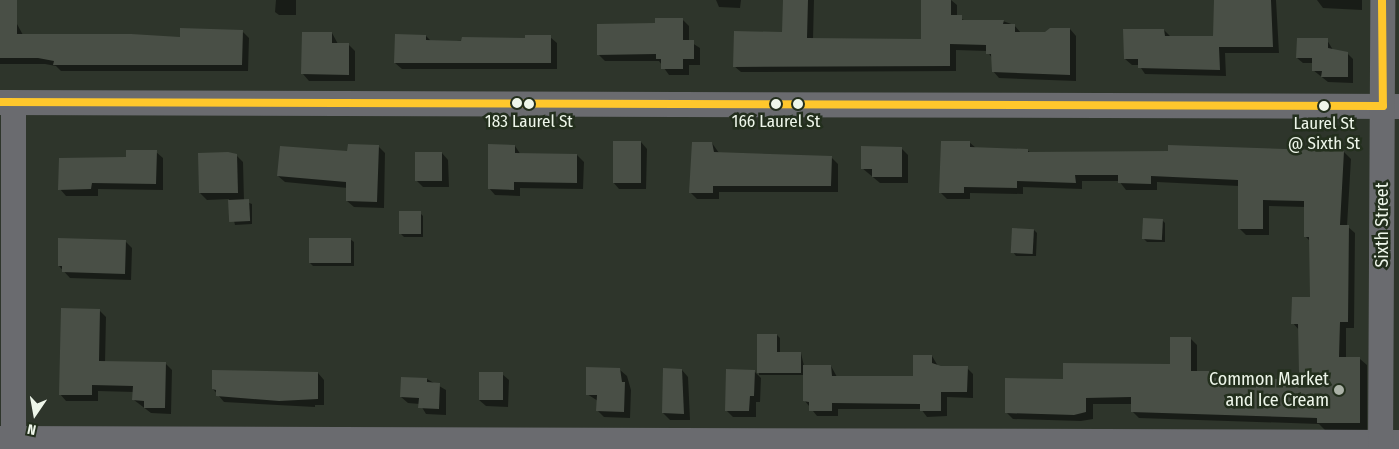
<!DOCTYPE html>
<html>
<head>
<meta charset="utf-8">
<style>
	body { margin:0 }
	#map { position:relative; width:1399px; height:449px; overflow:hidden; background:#2e352b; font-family:"Fira Sans Condensed",sans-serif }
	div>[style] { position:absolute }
	.shadow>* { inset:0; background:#0007 }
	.building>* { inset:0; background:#494f46; transform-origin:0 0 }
	.minor>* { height:25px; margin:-12.5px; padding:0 12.5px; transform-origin:12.5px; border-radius:12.5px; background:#6a6b6f }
	.bus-1>* { height:8px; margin:-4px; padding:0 4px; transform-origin:4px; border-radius:4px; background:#ffc72c }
	.dots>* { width:14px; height:14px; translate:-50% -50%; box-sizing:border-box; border:2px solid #232f1d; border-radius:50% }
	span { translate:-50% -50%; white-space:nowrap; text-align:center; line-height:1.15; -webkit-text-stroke:5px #232f1d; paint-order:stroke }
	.bus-label { font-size:17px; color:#eef6ea }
	.street-label { font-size:18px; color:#eef6ea }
	.poi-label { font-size:18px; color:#eef6ea }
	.right { translate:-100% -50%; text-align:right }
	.north { position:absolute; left:10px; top:389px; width:50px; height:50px; -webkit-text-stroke:4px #232f1d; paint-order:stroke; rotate:192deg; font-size:14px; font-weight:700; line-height:20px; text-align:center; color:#eef6ea }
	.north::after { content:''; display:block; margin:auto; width:18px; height:22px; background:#eef6ea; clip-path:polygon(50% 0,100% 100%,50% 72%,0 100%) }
</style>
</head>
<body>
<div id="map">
	<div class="shadow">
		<div style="clip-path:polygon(276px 0,296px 0,296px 15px,279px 15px,275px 12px)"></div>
		<div style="clip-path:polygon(716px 0,741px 0,740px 8px,719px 7px)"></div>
		<div style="clip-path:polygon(784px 0,814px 0,813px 39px,922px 40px,922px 0,951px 0,957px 5px,957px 17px,966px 21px,1003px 21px,1014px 25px,1021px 33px,1045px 34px,1070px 29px,1076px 36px,1076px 81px,999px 78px,993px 71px,992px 58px,987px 51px,956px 50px,956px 71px,741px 72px,734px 66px,783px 33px)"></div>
		<div style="clip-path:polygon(1215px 0,1276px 0,1279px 53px,1225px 53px,1226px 76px,1145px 74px,1139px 65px,1132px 65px,1125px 59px,1164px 30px,1170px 36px,1214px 37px)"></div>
		<div style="clip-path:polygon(1317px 0,1362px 0,1362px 10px,1323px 8px)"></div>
		<div style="clip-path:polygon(682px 19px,689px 26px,689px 41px,700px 48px,700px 65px,689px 65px,689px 75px,669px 75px,659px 61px,605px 61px,599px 55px,657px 24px)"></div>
		<div style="clip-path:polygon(0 24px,17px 24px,23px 35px,181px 39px,242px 31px,249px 38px,248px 71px,61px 71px,56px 66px,45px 64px,0 64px)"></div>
		<div style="clip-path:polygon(332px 33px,338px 44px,348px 44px,355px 51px,355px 81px,309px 81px,303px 74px)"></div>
		<div style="clip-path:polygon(426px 36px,432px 42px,550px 37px,557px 43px,557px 69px,402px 69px,395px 63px)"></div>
		<div style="clip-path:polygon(1327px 40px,1333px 50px,1347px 53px,1353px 59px,1353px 83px,1328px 82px,1313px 70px,1313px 63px,1303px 63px,1297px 58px)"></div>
		<div style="clip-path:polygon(641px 142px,647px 149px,646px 189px,619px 189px,613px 182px)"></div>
		<div style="clip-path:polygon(969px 142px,976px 148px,1027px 150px,1031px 153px,1170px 152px,1170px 146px,1344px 152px,1351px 159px,1347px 226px,1355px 233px,1354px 328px,1346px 328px,1346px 358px,1360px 359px,1367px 365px,1367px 430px,1325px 430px,1319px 424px,1139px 418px,1132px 411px,1132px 404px,1093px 404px,1093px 419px,1081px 421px,1013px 419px,1006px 412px,1065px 381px,1171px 365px,1190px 338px,1197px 345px,1197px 372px,1208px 372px,1215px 379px,1283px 380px,1300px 375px,1299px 330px,1293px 323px,1311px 299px,1310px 241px,1305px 236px,1305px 207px,1269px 206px,1269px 235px,1246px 235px,1239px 228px,1239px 186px,1157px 182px,1157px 190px,1126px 190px,1119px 181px,1082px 181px,1082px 189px,1023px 187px,1023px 194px,970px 193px,970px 199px,947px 199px,941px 193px)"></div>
		<div style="clip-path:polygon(712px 143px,719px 153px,831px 157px,838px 164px,838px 192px,719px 192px,719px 199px,697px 199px,690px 192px)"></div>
		<div style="clip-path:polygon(378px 146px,385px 153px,384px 208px,354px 207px,347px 201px,348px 188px,285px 182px,278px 176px)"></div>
		<div style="clip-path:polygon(515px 146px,521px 155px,577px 155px,584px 162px,583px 189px,520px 188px,520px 196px,495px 195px,489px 188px)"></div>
		<div style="clip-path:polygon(901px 148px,908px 155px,908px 183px,880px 183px,862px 168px)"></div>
		<div style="clip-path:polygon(156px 152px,163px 158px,163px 190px,98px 189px,98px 196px,66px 196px,60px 189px,128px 158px)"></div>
		<div style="clip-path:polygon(442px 153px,448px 160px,449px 187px,423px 187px,416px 180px)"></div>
		<div style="clip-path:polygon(237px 156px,243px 162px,244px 201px,252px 204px,252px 224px,235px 225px,229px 199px,207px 200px,200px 193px)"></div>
		<div style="clip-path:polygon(420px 213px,423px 216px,423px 237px,404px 237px,401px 234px)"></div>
		<div style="clip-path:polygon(1162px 220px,1165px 223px,1165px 242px,1147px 242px,1144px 239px)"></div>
		<div style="clip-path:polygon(1034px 230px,1037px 233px,1036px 256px,1016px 256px,1013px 252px)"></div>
		<div style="clip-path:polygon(350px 239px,354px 242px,354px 266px,313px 266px,310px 263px)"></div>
		<div style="clip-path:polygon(125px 241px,132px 248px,131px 280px,70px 278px,59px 266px)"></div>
		<div style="clip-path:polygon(100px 311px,106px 317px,105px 363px,165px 363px,172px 370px,171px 414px,151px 413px,134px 400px,134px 392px,98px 391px,98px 401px,66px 401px,60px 394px)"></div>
		<div style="clip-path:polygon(758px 335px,777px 335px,780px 338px,780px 353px,801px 353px,804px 366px,831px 366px,837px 377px,914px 378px,932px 356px,938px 366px,967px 368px,973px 374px,973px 398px,947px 397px,947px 416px,927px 417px,921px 409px,838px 409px,838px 416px,817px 416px,805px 401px,804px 375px,759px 375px)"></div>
		<div style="clip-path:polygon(620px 370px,627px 376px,631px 390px,630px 418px,604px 417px,597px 410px,598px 401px,587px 394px)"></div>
		<div style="clip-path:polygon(682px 370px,688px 377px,690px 420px,670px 420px,663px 413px)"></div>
		<div style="clip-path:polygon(754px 371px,761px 378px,760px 402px,756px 402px,756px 417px,733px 417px,726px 410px)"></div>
		<div style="clip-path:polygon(318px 373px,324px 380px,324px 405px,315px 405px,315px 407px,224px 402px,213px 389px)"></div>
		<div style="clip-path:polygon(502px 374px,509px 380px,508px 407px,486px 406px,479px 400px)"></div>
		<div style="clip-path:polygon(427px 379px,446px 390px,446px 415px,426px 414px,420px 404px,408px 403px,401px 397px)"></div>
	</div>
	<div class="building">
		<div style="clip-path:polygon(0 0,17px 0,17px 34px,131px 34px,180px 37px,180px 28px,243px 30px,242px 65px,53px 65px,54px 61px,38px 58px,0 58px)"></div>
		<div style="clip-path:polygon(783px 0,808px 0,807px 38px,921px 39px,921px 0,951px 0,951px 15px,962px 15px,962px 20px,1004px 20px,1003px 24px,1015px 24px,1015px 32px,1045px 32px,1050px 28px,1070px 28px,1070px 75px,992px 72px,991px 54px,986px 54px,986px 45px,950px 44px,950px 66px,733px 67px,734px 31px,782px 32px)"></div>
		<div style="clip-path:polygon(1214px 0,1271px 0,1273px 47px,1219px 47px,1220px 70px,1138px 68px,1138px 59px,1124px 59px,1123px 29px,1164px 29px,1165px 36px,1213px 36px)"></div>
		<div style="clip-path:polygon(655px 18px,683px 18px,683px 40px,694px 40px,694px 59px,683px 59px,683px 69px,661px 69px,661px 59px,656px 59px,656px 54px,597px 55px,597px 24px,655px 23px)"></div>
		<div style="clip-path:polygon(302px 32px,332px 32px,332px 43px,349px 43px,349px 75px,301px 74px)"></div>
		<div style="clip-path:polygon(395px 34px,426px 35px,426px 40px,461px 41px,462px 37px,525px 38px,525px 35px,551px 35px,551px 63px,394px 63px)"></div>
		<div style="clip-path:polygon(1297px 38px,1328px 38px,1328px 48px,1348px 52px,1348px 77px,1321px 77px,1322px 71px,1312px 71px,1312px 58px,1296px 58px)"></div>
		<div style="left:613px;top:141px;width:28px;height:42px"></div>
		<div style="clip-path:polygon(941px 141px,970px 141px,970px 147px,1028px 149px,1028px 152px,1168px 151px,1168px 145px,1344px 151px,1340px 225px,1349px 225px,1348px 322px,1340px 322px,1339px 357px,1360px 357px,1360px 423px,1317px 423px,1317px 418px,1131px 412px,1131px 397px,1086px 398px,1086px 412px,1074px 415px,1005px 413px,1005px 378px,1063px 379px,1063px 363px,1170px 364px,1170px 337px,1191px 337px,1191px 371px,1209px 371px,1209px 378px,1282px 379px,1282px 373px,1299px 373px,1298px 324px,1291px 324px,1292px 297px,1310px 297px,1309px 237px,1304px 237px,1304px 201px,1263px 200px,1263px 229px,1238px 229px,1238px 180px,1151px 176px,1151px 184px,1118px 183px,1118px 175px,1075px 175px,1076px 183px,1017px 181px,1017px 188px,964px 187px,964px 193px,939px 193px)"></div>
		<div style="clip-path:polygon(692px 142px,712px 142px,714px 152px,832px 156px,831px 186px,713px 186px,713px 193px,689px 193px)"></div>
		<div style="clip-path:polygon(348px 144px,379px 145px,377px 202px,346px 201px,346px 182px,277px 176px,280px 146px,347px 151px)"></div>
		<div style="clip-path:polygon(488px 144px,515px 145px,515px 153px,577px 154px,577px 183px,514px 182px,514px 190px,488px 189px)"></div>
		<div style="clip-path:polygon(861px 146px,902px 147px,902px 177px,872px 177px,872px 169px,861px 169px)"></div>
		<div style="clip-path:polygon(126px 150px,157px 150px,156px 184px,92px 183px,91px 189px,58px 190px,59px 158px,126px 157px)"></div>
		<div style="clip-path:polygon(228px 152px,237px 154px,238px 193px,199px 193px,198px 153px)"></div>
		<div style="left:415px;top:152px;width:27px;height:29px"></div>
		<div style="left:249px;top:199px;width:22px;height:21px;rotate:87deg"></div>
		<div style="left:421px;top:211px;width:23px;height:22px;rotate:90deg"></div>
		<div style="left:1143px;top:218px;width:20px;height:21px;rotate:3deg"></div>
		<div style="left:1012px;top:228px;width:22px;height:25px;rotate:3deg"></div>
		<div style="clip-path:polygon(58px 238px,126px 240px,125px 274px,62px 272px,62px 266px,58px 266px)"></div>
		<div style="left:309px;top:238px;width:42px;height:25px"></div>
		<div style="clip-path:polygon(61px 308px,100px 309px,99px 361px,166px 362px,165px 408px,144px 408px,144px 401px,132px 400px,133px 386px,92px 385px,92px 395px,59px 395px)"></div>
		<div style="clip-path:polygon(757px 334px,777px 334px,777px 352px,801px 352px,801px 373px,757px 373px)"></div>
		<div style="clip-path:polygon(913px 355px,932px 355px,932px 363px,941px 366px,968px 366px,967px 392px,941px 392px,941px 411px,920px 411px,920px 404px,832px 403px,832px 411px,809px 411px,809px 402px,803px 401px,803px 365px,831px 365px,832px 376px,913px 376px)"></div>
		<div style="clip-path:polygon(586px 367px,620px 368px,622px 382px,625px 382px,624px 412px,596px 411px,597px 395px,586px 395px)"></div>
		<div style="clip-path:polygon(663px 368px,682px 369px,684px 414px,662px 413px)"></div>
		<div style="clip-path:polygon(726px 369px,755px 370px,754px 396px,750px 396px,749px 411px,725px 411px)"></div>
		<div style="clip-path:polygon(212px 370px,318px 372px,318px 399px,279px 401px,216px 396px,216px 390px,212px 389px)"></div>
		<div style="left:479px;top:372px;width:24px;height:28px"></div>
		<div style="clip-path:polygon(401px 377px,427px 378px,427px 382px,440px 383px,439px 409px,418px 408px,419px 398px,400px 397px)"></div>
	</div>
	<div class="minor">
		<div style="left:0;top:102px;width:1399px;rotate:0.16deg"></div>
		<div style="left:0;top:438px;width:1399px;rotate:0.16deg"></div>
		<div style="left:13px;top:449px;width:347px;rotate:-90deg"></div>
		<div style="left:1380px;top:449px;width:449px;rotate:-89.7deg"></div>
	</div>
	<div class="bus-1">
		<div style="left:1382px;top:0;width:106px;rotate:89.5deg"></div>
		<div style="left:0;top:102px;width:1383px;rotate:0.17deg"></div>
	</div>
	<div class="dots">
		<div style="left:517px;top:103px;background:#eef6ea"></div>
		<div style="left:529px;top:104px;background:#eef6ea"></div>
		<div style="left:776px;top:104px;background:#eef6ea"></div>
		<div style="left:798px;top:104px;background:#eef6ea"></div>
		<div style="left:1324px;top:106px;background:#eef6ea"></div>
		<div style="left:1339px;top:390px;background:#abb2a7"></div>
	</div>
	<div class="bus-label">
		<span style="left:529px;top:122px">183 Laurel St</span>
		<span style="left:776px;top:122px">166 Laurel St</span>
		<span style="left:1324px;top:134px">Laurel St<br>@ Sixth St</span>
	</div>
	<div class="street-label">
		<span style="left:1382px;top:225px;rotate:-90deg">Sixth Street</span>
	</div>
	<div class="poi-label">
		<span class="right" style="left:1329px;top:390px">Common Market<br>and Ice Cream</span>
	</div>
	<div class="north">N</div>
</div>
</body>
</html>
